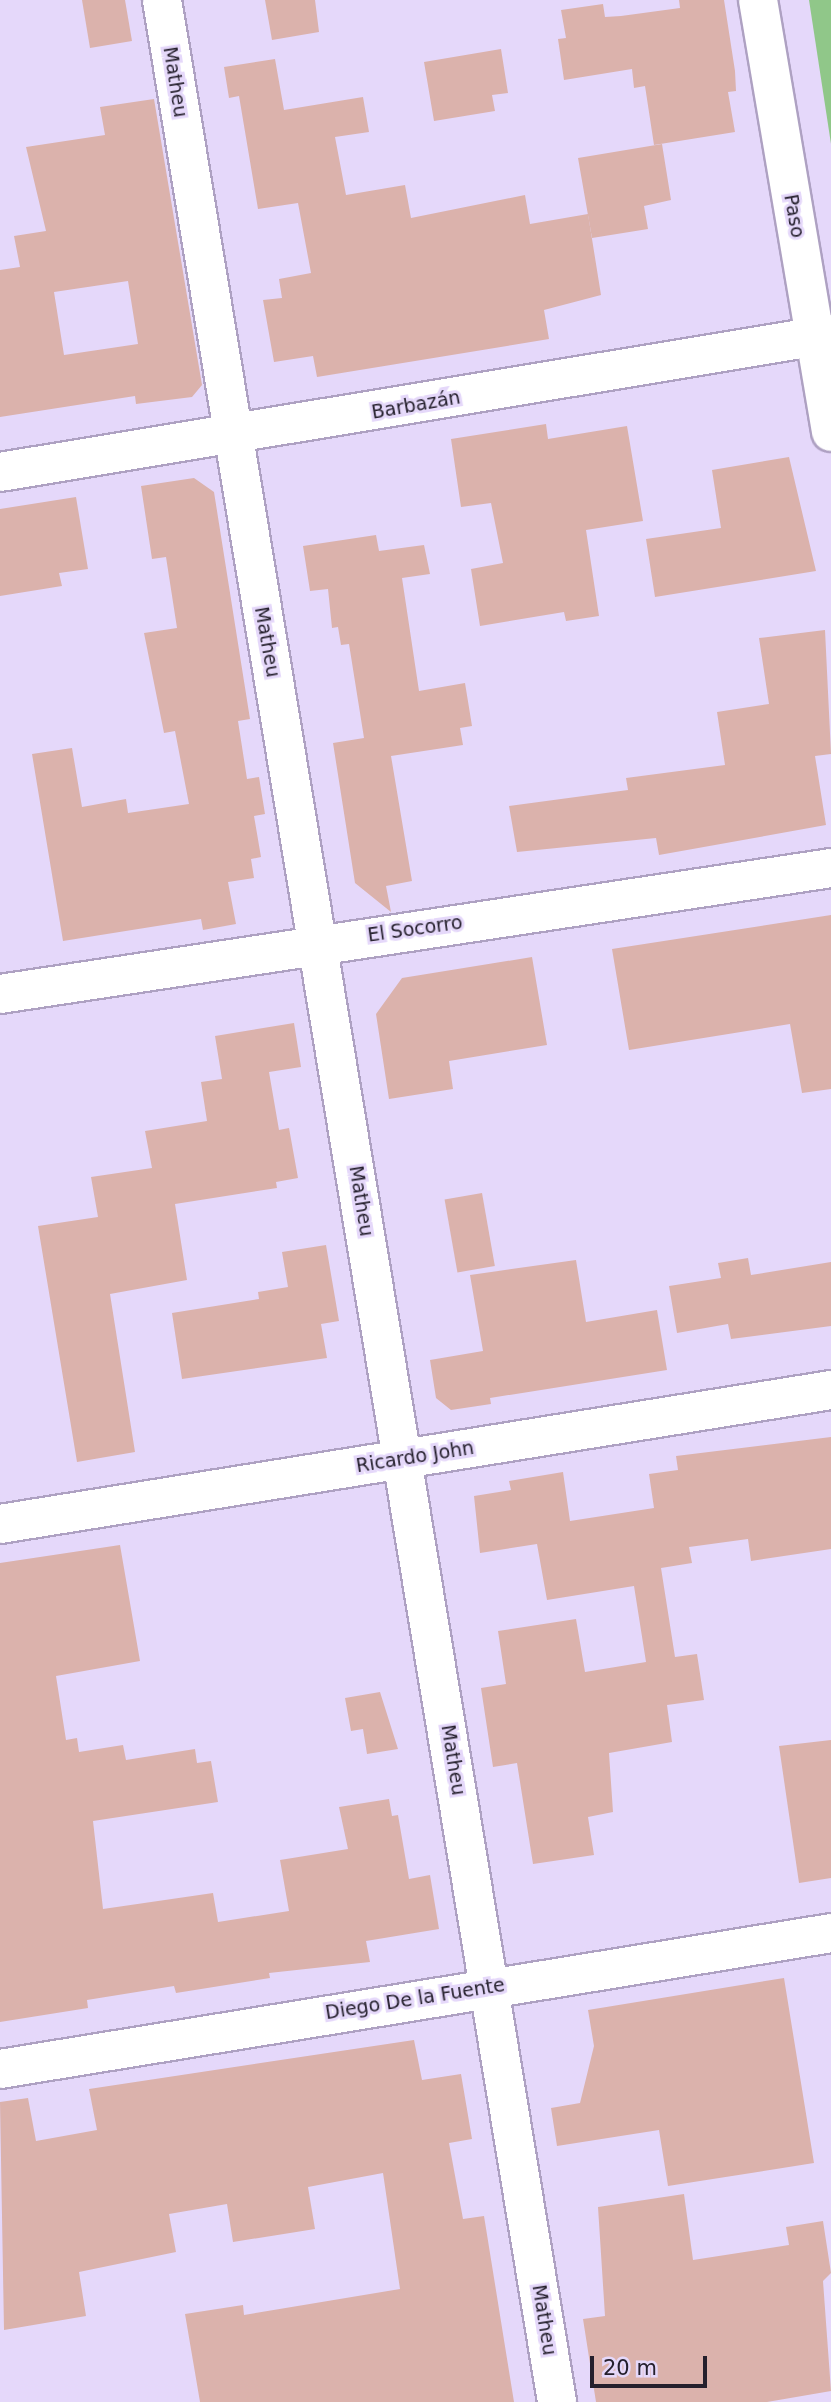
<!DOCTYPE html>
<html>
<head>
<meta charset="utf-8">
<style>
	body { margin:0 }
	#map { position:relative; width:831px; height:2402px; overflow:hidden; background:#e5d8fa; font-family:"DejaVu Sans",sans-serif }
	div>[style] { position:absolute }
	.green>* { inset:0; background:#90c789 }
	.building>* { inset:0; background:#dbb2ac; transform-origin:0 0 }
	.roads { filter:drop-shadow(2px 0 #aea1c2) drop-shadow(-2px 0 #aea1c2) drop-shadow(0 2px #aea1c2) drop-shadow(0 -2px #aea1c2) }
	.street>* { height:38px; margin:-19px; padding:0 19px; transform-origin:19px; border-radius:19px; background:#fff }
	span { translate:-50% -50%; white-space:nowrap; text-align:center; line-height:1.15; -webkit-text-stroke:6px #e5d8fa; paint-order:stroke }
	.street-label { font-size:19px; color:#25202d }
	.scale { position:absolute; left:590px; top:2356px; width:117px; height:32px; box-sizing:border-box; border:4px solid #25202d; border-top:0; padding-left:9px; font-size:21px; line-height:24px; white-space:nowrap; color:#25202d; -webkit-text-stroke:5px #e5d8fa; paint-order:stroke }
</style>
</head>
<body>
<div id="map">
	<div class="green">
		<div style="clip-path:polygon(809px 0,831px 0,831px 144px)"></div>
	</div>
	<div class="building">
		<div style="clip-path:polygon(82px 0,125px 0,132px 41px,90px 48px)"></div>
		<div style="clip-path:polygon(265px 0,315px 0,319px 32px,272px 40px)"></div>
		<div style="clip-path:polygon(679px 0,724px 0,735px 71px,736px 91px,728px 92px,735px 132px,654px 145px,645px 86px,634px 88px,632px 69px,564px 80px,558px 39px,566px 38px,561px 10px,603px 4px,605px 17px,621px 16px,680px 8px)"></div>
		<div style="clip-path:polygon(501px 49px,508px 93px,492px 95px,495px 111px,434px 121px,424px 62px)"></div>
		<div style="clip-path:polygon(275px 59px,284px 110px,363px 97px,369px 132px,335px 137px,346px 195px,405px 185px,411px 218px,525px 195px,530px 224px,588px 214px,601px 295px,544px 310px,549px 339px,317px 377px,313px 356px,274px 362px,263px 300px,282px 298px,279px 279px,311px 273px,298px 203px,258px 209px,239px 96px,229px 98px,224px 67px)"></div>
		<div style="clip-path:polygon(evenodd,154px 99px,202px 385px,192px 397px,136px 404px,135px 396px,0 417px,0 270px,20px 267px,14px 236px,46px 231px,26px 147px,105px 135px,100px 107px,154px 99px,128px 281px,138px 344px,64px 355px,54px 292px,128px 281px)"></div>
		<div style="clip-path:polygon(662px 144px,671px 200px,644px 206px,648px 229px,592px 238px,578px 158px)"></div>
		<div style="clip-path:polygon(546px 424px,548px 439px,627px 426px,643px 521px,586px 530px,599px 616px,566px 621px,564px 612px,480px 626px,471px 569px,503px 563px,491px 503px,461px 507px,451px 439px)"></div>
		<div style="clip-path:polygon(789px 457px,816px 571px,655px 597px,646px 539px,721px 528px,712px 470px)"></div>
		<div style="clip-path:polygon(194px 478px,214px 492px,250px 719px,238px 721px,247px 779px,259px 777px,265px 814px,254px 816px,261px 857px,251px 859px,254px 878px,228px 882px,236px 924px,203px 930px,201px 919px,63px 941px,32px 754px,72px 748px,82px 807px,126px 799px,128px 813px,189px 804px,175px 731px,164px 733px,144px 633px,177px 628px,166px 557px,152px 559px,141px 486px)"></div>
		<div style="clip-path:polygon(76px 497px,88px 569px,59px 573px,62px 586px,0 596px,0 509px)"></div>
		<div style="clip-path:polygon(376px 535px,379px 551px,424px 545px,430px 574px,402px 578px,419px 691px,465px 683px,472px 726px,460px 728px,463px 745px,391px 756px,412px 881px,386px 886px,391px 912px,355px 883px,333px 743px,364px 738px,349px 644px,341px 645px,338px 627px,332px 628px,328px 589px,310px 591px,303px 546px)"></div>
		<div style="clip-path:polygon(825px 630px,831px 754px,815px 756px,826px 825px,659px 855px,656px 838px,517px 852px,509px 806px,628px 790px,626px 778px,725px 765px,717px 712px,769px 704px,759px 638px)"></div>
		<div style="clip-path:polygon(831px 915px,831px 1089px,802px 1093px,790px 1024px,629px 1050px,612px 949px)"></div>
		<div style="clip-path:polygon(532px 957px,547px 1045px,449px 1061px,453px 1089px,389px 1099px,376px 1014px,402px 978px)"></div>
		<div style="clip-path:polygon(294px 1023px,301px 1067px,269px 1072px,279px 1130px,289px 1128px,298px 1178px,276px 1182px,277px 1188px,175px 1204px,187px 1280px,110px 1294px,135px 1452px,77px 1462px,38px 1226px,98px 1217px,91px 1177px,152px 1168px,145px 1131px,207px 1121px,201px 1082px,222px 1079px,215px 1036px)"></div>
		<div style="left:482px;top:1193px;width:74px;height:38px;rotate:80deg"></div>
		<div style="clip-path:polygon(326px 1245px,339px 1321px,321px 1324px,327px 1358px,182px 1379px,172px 1313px,259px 1299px,258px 1292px,288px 1287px,282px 1252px)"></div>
		<div style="clip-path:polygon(748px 1258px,751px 1275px,831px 1262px,831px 1326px,731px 1339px,728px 1324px,677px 1333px,669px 1286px,721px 1278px,718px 1263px)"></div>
		<div style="clip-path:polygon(576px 1260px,586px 1322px,657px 1310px,667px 1370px,490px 1398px,491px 1404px,451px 1410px,436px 1398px,430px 1360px,483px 1351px,470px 1275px)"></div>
		<div style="clip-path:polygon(831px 1437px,831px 1549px,751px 1561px,748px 1539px,689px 1547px,692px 1563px,661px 1568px,675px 1657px,697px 1654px,704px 1700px,667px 1705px,672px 1742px,609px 1753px,613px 1812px,588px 1817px,594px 1855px,533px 1864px,517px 1763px,493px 1767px,481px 1688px,506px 1684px,498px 1631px,576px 1619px,585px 1672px,646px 1662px,634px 1586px,547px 1600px,537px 1544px,480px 1553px,474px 1496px,511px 1490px,509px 1481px,563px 1472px,570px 1521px,654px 1508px,649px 1474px,678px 1470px,676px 1456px)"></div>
		<div style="clip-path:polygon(120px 1545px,140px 1661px,56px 1676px,66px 1740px,77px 1738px,79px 1752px,123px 1745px,126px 1760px,195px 1749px,197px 1763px,211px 1761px,218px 1802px,93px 1821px,103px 1909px,213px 1893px,218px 1922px,289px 1911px,280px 1860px,348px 1849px,339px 1807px,389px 1799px,392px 1816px,398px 1815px,409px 1879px,430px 1875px,439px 1929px,366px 1941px,370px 1962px,269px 1973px,270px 1978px,176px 1993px,174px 1986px,87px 2000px,88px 2008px,0 2022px,0 1563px)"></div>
		<div style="clip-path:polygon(380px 1692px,398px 1749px,367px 1754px,363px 1729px,351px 1731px,345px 1698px)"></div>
		<div style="clip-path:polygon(831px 1740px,831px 1878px,799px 1883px,779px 1746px)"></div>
		<div style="clip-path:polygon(784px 1978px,814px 2163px,668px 2186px,659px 2130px,557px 2146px,551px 2108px,580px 2103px,594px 2046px,588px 2010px)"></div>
		<div style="clip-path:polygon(414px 2040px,422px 2080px,461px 2074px,472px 2139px,449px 2143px,463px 2219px,484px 2216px,514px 2402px,200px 2402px,185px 2314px,243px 2305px,244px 2315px,400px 2289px,383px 2173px,308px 2187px,315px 2229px,233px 2242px,227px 2204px,169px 2214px,176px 2252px,79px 2272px,86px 2316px,4px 2330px,0 2102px,28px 2098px,36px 2141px,97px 2130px,89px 2089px)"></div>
		<div style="clip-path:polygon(684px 2194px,693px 2260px,789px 2245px,786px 2227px,823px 2221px,831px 2273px,823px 2281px,831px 2391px,767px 2402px,596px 2402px,583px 2319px,605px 2316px,598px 2207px)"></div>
	</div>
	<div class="roads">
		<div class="street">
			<div style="left:162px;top:0;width:2434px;rotate:80.66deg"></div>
			<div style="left:758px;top:0;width:438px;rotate:80.4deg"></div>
			<div style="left:0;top:472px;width:842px;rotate:-9.43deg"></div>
			<div style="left:0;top:994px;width:840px;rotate:-8.62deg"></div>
			<div style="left:0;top:1524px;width:842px;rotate:-9.16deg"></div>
			<div style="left:0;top:2069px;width:842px;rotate:-9.29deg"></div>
		</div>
	</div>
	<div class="street-label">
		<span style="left:175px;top:82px;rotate:81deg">Matheu</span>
		<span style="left:794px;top:216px;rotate:80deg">Paso</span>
		<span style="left:416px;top:405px;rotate:-10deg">Barbazán</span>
		<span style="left:267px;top:642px;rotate:80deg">Matheu</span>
		<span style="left:415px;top:929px;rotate:-8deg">El Socorro</span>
		<span style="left:361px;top:1201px;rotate:81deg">Matheu</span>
		<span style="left:415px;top:1457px;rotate:-9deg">Ricardo John</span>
		<span style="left:453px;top:1760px;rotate:81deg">Matheu</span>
		<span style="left:415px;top:1999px;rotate:-9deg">Diego De la Fuente</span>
		<span style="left:544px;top:2320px;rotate:81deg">Matheu</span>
	</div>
	<div class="scale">20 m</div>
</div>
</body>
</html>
